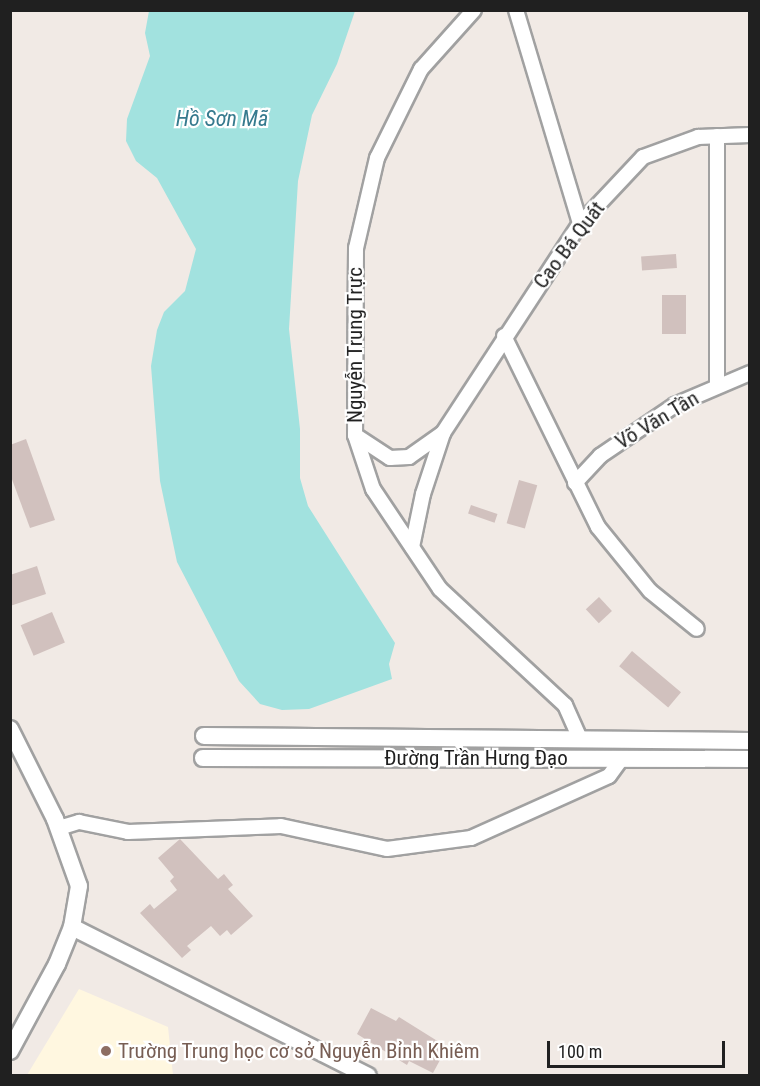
<!DOCTYPE html>
<html>
<head>
<meta charset="utf-8">
<style>
	body { margin:0 }
	#map { position:relative; width:760px; height:1086px; overflow:hidden; background:#f1eae5; font-family:"Roboto Condensed",sans-serif }
	div>[style] { position:absolute }
	.education>* { inset:0; background:#fff7e0 }
	.water>* { inset:0; background:#a2e2df }
	.building>* { inset:0; background:#d1c1be; transform-origin:0 0 }
	.roads { filter:drop-shadow(2px 0 #a1a1a1) drop-shadow(-2px 0 #a1a1a1) drop-shadow(0 2px #a1a1a1) drop-shadow(0 -2px #a1a1a1) }
	.minor>* { height:14px; margin:-7px; padding:0 7px; transform-origin:7px; border-radius:7px; background:#fff }
	.tertiary>* { height:16px; margin:-8px; padding:0 8px; transform-origin:8px; border-radius:8px; background:#fff }
	.dots>* { width:16px; height:16px; translate:-50% -50%; box-sizing:border-box; border:3px solid #fff; border-radius:50% }
	span { translate:-50% -50%; white-space:nowrap; text-align:center; line-height:1.15; -webkit-text-stroke:4.5px #fff; paint-order:stroke }
	.street-label { font-size:21px; color:#202020 }
	.education-label { font-size:21px; color:#785e54 }
	.left { translate:0 -50%; text-align:left }
	.water-label { font-size:22px; color:#367a8e; font-style:italic }
	.frame { position:absolute; inset:0; border:12px solid #202020; pointer-events:none }
	.scale { position:absolute; left:547px; top:1041px; width:178px; height:27px; box-sizing:border-box; border:3px solid #202020; border-top:0; padding-left:8px; font-size:18px; line-height:21px; white-space:nowrap; color:#202020; -webkit-text-stroke:4px #fff; paint-order:stroke }
</style>
</head>
<body>
<div id="map">
	<div class="education">
		<div style="clip-path:polygon(79px 989px,168px 1027px,173px 1075px,27px 1075px)"></div>
	</div>
	<div class="water">
		<div style="clip-path:polygon(149px 11px,355px 11px,337px 64px,312px 115px,298px 181px,289px 329px,300px 429px,300px 478px,308px 506px,395px 643px,389px 664px,392px 679px,309px 709px,282px 710px,260px 704px,239px 681px,177px 562px,160px 481px,151px 366px,157px 330px,164px 312px,185px 291px,196px 249px,157px 178px,136px 161px,126px 141px,127px 119px,150px 56px,145px 33px)"></div>
	</div>
	<div class="building">
		<div style="left:676px;top:254px;width:14px;height:35px;rotate:86deg"></div>
		<div style="left:686px;top:295px;width:39px;height:24px;rotate:90deg"></div>
		<div style="clip-path:polygon(26px 439px,55px 520px,30px 528px,10px 474px,10px 445px)"></div>
		<div style="left:519px;top:480px;width:19px;height:45px;rotate:16deg"></div>
		<div style="left:471px;top:505px;width:28px;height:9px;rotate:19deg"></div>
		<div style="clip-path:polygon(37px 566px,46px 594px,10px 606px,10px 575px)"></div>
		<div style="left:599px;top:597px;width:19px;height:18px;rotate:47deg"></div>
		<div style="left:52px;top:612px;width:33px;height:34px;rotate:67deg"></div>
		<div style="left:632px;top:651px;width:64px;height:20px;rotate:40deg"></div>
		<div style="clip-path:polygon(180px 839px,218px 879px,224px 874px,233px 885px,228px 889px,253px 916px,231px 935px,227px 930px,220px 936px,211px 926px,187px 946px,191px 950px,182px 958px,140px 913px,150px 904px,154px 909px,177px 890px,170px 881px,174px 877px,158px 858px)"></div>
		<div style="clip-path:polygon(371px 1008px,396px 1021px,399px 1017px,447px 1047px,433px 1073px,409px 1061px,407px 1065px,357px 1034px)"></div>
	</div>
	<div class="roads">
		<div class="minor">
			<div style="left:474px;top:10px;width:79px;rotate:131.9deg"></div>
			<div style="left:421px;top:69px;width:99px;rotate:116.3deg"></div>
			<div style="left:377px;top:158px;width:92px;rotate:103.1deg"></div>
			<div style="left:356px;top:248px;width:187px;rotate:90.3deg"></div>
			<div style="left:355px;top:435px;width:57px;rotate:71.6deg"></div>
			<div style="left:373px;top:489px;width:120px;rotate:56.2deg"></div>
			<div style="left:440px;top:589px;width:171px;rotate:42.9deg"></div>
			<div style="left:565px;top:705px;width:37px;rotate:66deg"></div>
			<div style="left:516px;top:10px;width:223px;rotate:73.3deg"></div>
			<div style="left:504px;top:336px;width:213px;rotate:63.8deg"></div>
			<div style="left:598px;top:527px;width:82px;rotate:50.9deg"></div>
			<div style="left:650px;top:591px;width:60px;rotate:39deg"></div>
			<div style="left:717px;top:386px;width:250px;rotate:-90deg"></div>
			<div style="left:355px;top:435px;width:42px;rotate:33.3deg"></div>
			<div style="left:390px;top:458px;width:19px;rotate:-3deg"></div>
			<div style="left:409px;top:457px;width:42px;rotate:-35.2deg"></div>
			<div style="left:575px;top:483px;width:37px;rotate:-47deg"></div>
			<div style="left:600px;top:456px;width:91px;rotate:-34.2deg"></div>
			<div style="left:675px;top:405px;width:82px;rotate:-23.1deg"></div>
			<div style="left:412px;top:547px;width:54px;rotate:-78.3deg"></div>
			<div style="left:423px;top:494px;width:64px;rotate:-71.8deg"></div>
			<div style="left:443px;top:433px;width:250px;rotate:-56.8deg"></div>
			<div style="left:580px;top:224px;width:92px;rotate:-46.8deg"></div>
			<div style="left:643px;top:157px;width:59px;rotate:-20deg"></div>
			<div style="left:698px;top:137px;width:52px;rotate:-2.2deg"></div>
			<div style="left:59px;top:828px;width:21px;rotate:-17deg"></div>
			<div style="left:79px;top:822px;width:50px;rotate:11.5deg"></div>
			<div style="left:128px;top:832px;width:153px;rotate:-2.2deg"></div>
			<div style="left:281px;top:826px;width:108px;rotate:12.2deg"></div>
			<div style="left:387px;top:849px;width:85px;rotate:-7.5deg"></div>
			<div style="left:471px;top:838px;width:151px;rotate:-24.2deg"></div>
			<div style="left:609px;top:776px;width:22px;rotate:-54deg"></div>
		</div>
		<div class="tertiary">
			<div style="left:10px;top:729px;width:101px;rotate:63.4deg"></div>
			<div style="left:55px;top:819px;width:71px;rotate:70.3deg"></div>
			<div style="left:79px;top:886px;width:42px;rotate:99.7deg"></div>
			<div style="left:72px;top:927px;width:40px;rotate:112deg"></div>
			<div style="left:57px;top:964px;width:99px;rotate:118.4deg"></div>
			<div style="left:204px;top:736px;width:546px;rotate:0.52deg"></div>
			<div style="left:203px;top:758px;width:547px;rotate:0.1deg"></div>
			<div style="left:72px;top:927px;width:331px;rotate:26.7deg"></div>
		</div>
	</div>
	<div class="dots">
		<div style="left:106px;top:1051px;background:#8d6e63"></div>
	</div>
	<div class="street-label">
		<span style="left:569px;top:245px;rotate:-53deg">Cao Bá Quát</span>
		<span style="left:355px;top:345px;rotate:-90deg">Nguyễn Trung Trực</span>
		<span style="left:657px;top:420px;rotate:-31deg">Võ Văn Tần</span>
		<span style="left:476px;top:758px">Đường Trần Hưng Đạo</span>
	</div>
	<div class="education-label">
		<span class="left" style="left:118px;top:1051px">Trường Trung học cơ sở Nguyễn Bỉnh Khiêm</span>
	</div>
	<div class="water-label">
		<span style="left:222px;top:119px">Hồ Sơn Mã</span>
	</div>
	<div class="frame"></div>
	<div class="scale">100 m</div>
</div>
</body>
</html>
